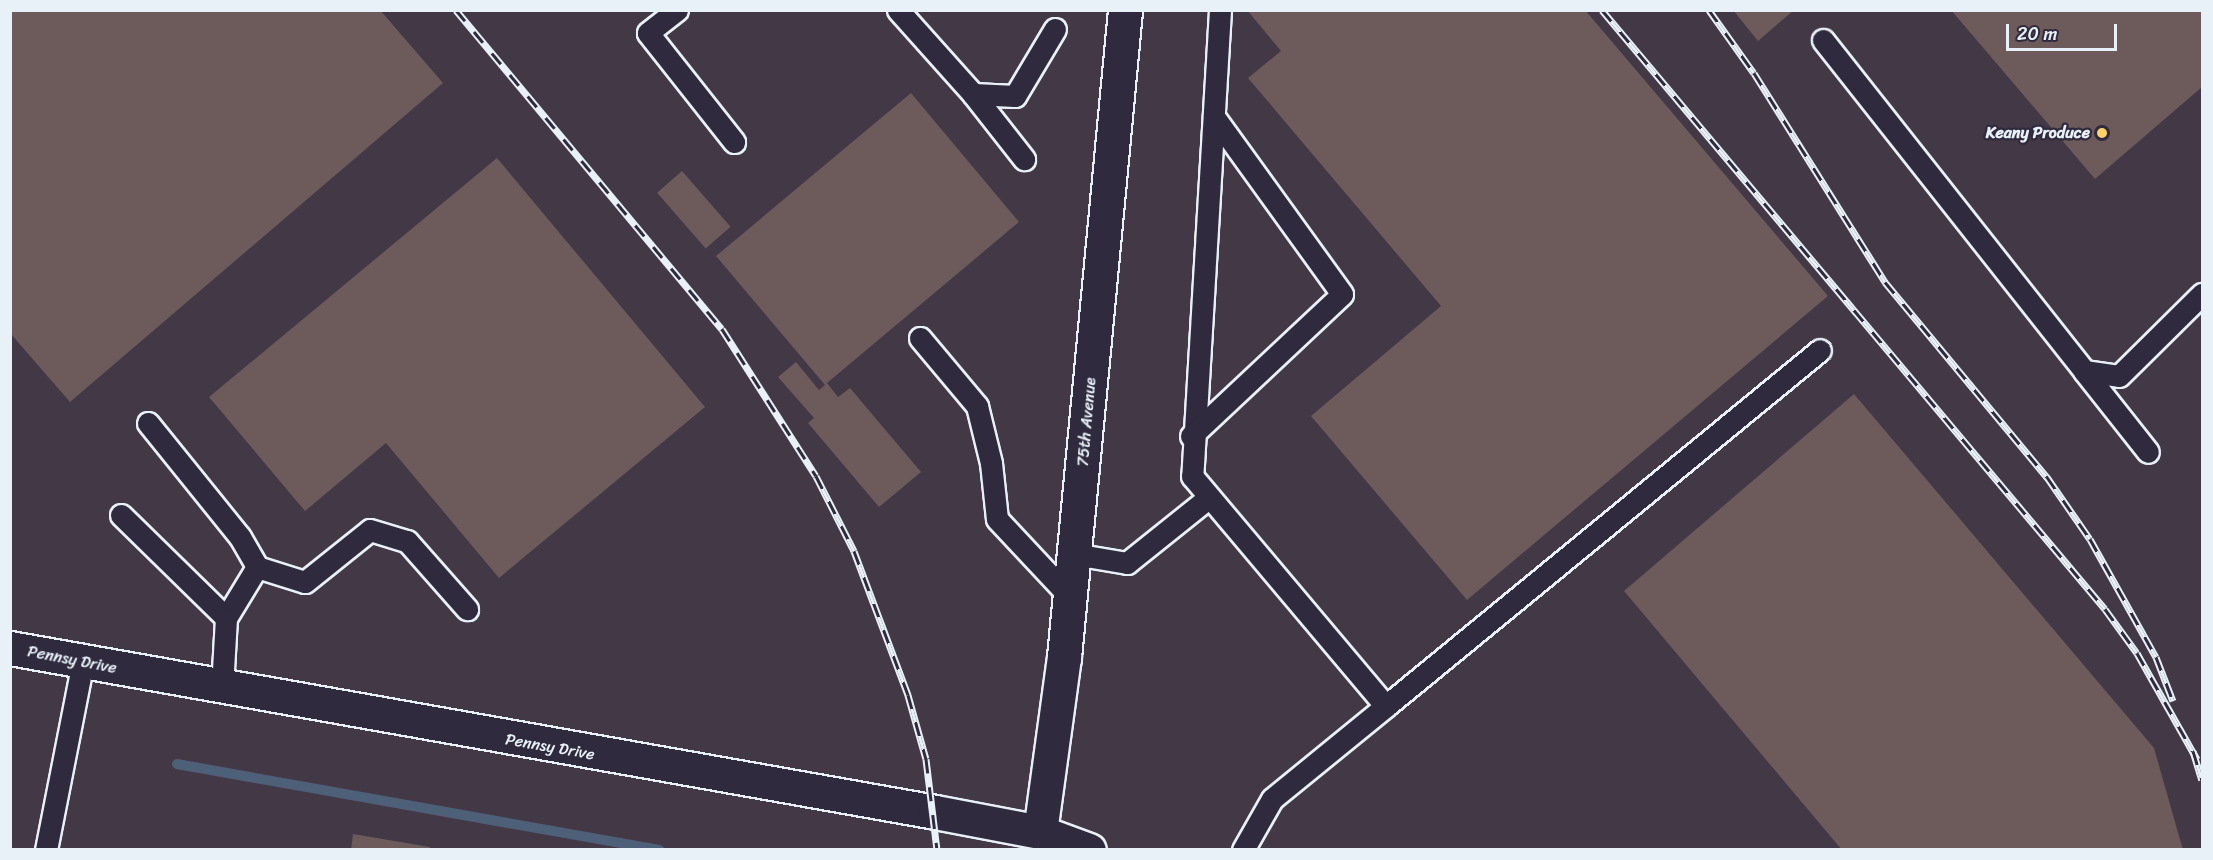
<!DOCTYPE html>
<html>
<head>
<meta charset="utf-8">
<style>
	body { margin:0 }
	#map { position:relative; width:2213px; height:860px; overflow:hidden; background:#423846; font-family:Sriracha,sans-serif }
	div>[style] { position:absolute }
	.stream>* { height:10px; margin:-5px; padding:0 5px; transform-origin:5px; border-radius:5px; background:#4d6078 }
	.building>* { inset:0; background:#6d5a5a; transform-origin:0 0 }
	.roads { filter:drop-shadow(2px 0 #e8f1f8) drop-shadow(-2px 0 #e8f1f8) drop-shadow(0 2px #e8f1f8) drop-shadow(0 -2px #e8f1f8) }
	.lane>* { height:21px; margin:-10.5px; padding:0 10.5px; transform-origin:10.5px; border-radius:10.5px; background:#2f2a3d }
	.secondary>* { height:33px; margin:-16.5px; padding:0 16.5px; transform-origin:16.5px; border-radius:16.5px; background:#2f2a3d }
	.rail>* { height:7px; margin-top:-3.5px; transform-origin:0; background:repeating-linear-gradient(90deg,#2f2a3d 0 14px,#e8f1f8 0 28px); box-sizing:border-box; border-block:2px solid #e8f1f8 }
	.dots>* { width:16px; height:16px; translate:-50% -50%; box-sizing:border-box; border:3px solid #2f2a3d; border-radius:50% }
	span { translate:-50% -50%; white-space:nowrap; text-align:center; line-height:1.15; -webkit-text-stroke:4.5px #2f2a3d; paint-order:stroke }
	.poi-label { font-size:16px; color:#e8f1f8; font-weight:700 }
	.right { translate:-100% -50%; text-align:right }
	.street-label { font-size:16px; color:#e8f1f8 }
	.frame { position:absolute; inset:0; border:12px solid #e8f1f8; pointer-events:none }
	.scale { position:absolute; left:2006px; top:24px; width:111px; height:27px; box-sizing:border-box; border:3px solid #e8f1f8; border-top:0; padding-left:8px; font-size:18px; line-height:21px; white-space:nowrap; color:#e8f1f8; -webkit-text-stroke:4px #2f2a3d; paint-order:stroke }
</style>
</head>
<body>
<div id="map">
	<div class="stream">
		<div style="left:177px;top:764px;width:490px;rotate:10.1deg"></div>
	</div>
	<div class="building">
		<div style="clip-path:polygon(10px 10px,380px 10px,443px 83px,70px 402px,10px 333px)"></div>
		<div style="clip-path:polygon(1247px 10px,1585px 10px,1828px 296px,1467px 600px,1311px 416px,1441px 306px,1248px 78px,1281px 51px)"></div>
		<div style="clip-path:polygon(1733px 10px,1794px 10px,1758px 41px)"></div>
		<div style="clip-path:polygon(1951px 10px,2202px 10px,2202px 87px,2095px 179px)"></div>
		<div style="clip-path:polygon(911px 93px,1019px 222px,827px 383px,838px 397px,850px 388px,921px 472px,879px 507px,808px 423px,814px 418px,778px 377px,796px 362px,819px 390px,825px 385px,716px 256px)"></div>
		<div style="clip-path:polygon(497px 158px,705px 407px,499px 578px,386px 443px,305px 511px,209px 397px)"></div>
		<div style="left:682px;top:171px;width:74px;height:33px;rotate:49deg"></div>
		<div style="clip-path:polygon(1854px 394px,2154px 748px,2183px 850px,1842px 850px,1624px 591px)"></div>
		<div style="clip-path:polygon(353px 834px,430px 847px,430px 850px,351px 850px)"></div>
	</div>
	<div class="roads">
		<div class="lane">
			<div style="left:677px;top:10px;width:37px;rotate:142deg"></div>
			<div style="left:648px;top:33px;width:139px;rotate:51.7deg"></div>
			<div style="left:898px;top:10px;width:113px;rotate:48.2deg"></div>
			<div style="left:973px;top:94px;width:42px;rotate:2.7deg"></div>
			<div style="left:1015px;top:96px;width:78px;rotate:-59.2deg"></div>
			<div style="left:1220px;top:10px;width:467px;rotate:93.4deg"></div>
			<div style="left:1192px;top:476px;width:301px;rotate:49.9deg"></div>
			<div style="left:1386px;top:706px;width:147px;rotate:140.8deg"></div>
			<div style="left:1272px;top:799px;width:59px;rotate:119.6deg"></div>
			<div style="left:1823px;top:40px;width:422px;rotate:51.7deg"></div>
			<div style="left:2084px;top:371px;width:35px;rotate:8deg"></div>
			<div style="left:2119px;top:376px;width:117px;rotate:-44.7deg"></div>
			<div style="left:973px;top:94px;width:83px;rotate:51.9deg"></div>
			<div style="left:920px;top:338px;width:89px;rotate:50deg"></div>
			<div style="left:977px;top:406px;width:59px;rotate:76.2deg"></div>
			<div style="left:991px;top:463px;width:56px;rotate:83.9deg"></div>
			<div style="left:997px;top:519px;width:107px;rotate:46.9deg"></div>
			<div style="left:2084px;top:371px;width:103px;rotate:51.7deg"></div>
			<div style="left:148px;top:423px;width:146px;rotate:51.1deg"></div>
			<div style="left:240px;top:537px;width:34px;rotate:60deg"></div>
			<div style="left:257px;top:567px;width:60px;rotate:121.3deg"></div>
			<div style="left:1191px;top:436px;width:207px;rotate:-43.2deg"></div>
			<div style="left:1342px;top:294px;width:216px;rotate:-125.8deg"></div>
			<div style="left:121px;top:515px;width:147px;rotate:44.4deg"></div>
			<div style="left:226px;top:618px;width:70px;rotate:93.3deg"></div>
			<div style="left:1074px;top:554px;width:54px;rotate:9.6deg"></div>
			<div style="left:1127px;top:563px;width:102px;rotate:-38.7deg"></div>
			<div style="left:257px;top:567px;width:50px;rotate:17.4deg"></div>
			<div style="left:305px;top:582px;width:83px;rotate:-38.7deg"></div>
			<div style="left:370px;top:530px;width:39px;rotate:17deg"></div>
			<div style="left:407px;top:541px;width:91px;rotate:48.6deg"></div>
			<div style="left:1386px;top:706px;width:561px;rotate:-39.36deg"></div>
			<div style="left:46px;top:850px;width:192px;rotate:-78.9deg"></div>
		</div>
		<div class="secondary">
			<div style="left:10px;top:648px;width:939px;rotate:10.05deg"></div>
			<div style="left:935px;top:812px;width:107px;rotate:10.8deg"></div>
			<div style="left:1040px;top:832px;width:52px;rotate:20.2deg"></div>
			<div style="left:1040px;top:832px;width:177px;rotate:-82.2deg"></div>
			<div style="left:1064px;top:657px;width:650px;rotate:-84.61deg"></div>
		</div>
	</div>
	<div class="rail">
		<div style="left:456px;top:10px;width:415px;rotate:50.2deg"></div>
		<div style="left:722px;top:329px;width:174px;rotate:57.4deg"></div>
		<div style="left:816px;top:476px;width:84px;rotate:63.1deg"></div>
		<div style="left:854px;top:551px;width:154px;rotate:69.4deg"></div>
		<div style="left:908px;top:695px;width:66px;rotate:74.3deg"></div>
		<div style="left:926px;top:759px;width:92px;rotate:83.1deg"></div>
		<div style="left:1602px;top:10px;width:782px;rotate:49.98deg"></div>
		<div style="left:2105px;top:609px;width:54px;rotate:54deg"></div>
		<div style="left:2137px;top:653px;width:122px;rotate:60.5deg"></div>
		<div style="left:1709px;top:10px;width:77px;rotate:54.5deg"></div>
		<div style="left:1754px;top:73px;width:247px;rotate:57.9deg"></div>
		<div style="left:1885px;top:282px;width:254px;rotate:50.3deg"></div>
		<div style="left:2047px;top:477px;width:75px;rotate:55.3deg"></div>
		<div style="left:2090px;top:539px;width:135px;rotate:60.8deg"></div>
		<div style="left:2156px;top:657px;width:47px;rotate:68.9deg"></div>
		<div style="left:2193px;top:751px;width:30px;rotate:73deg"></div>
	</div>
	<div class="dots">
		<div style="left:2102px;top:133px;background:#ffd166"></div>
	</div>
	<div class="poi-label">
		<span class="right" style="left:2090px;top:133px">Keany Produce</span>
	</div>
	<div class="street-label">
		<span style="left:1087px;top:422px;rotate:-85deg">75th Avenue</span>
		<span style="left:72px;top:660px;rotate:11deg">Pennsy Drive</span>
		<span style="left:550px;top:747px;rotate:10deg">Pennsy Drive</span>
	</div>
	<div class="frame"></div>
	<div class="scale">20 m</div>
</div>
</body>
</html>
